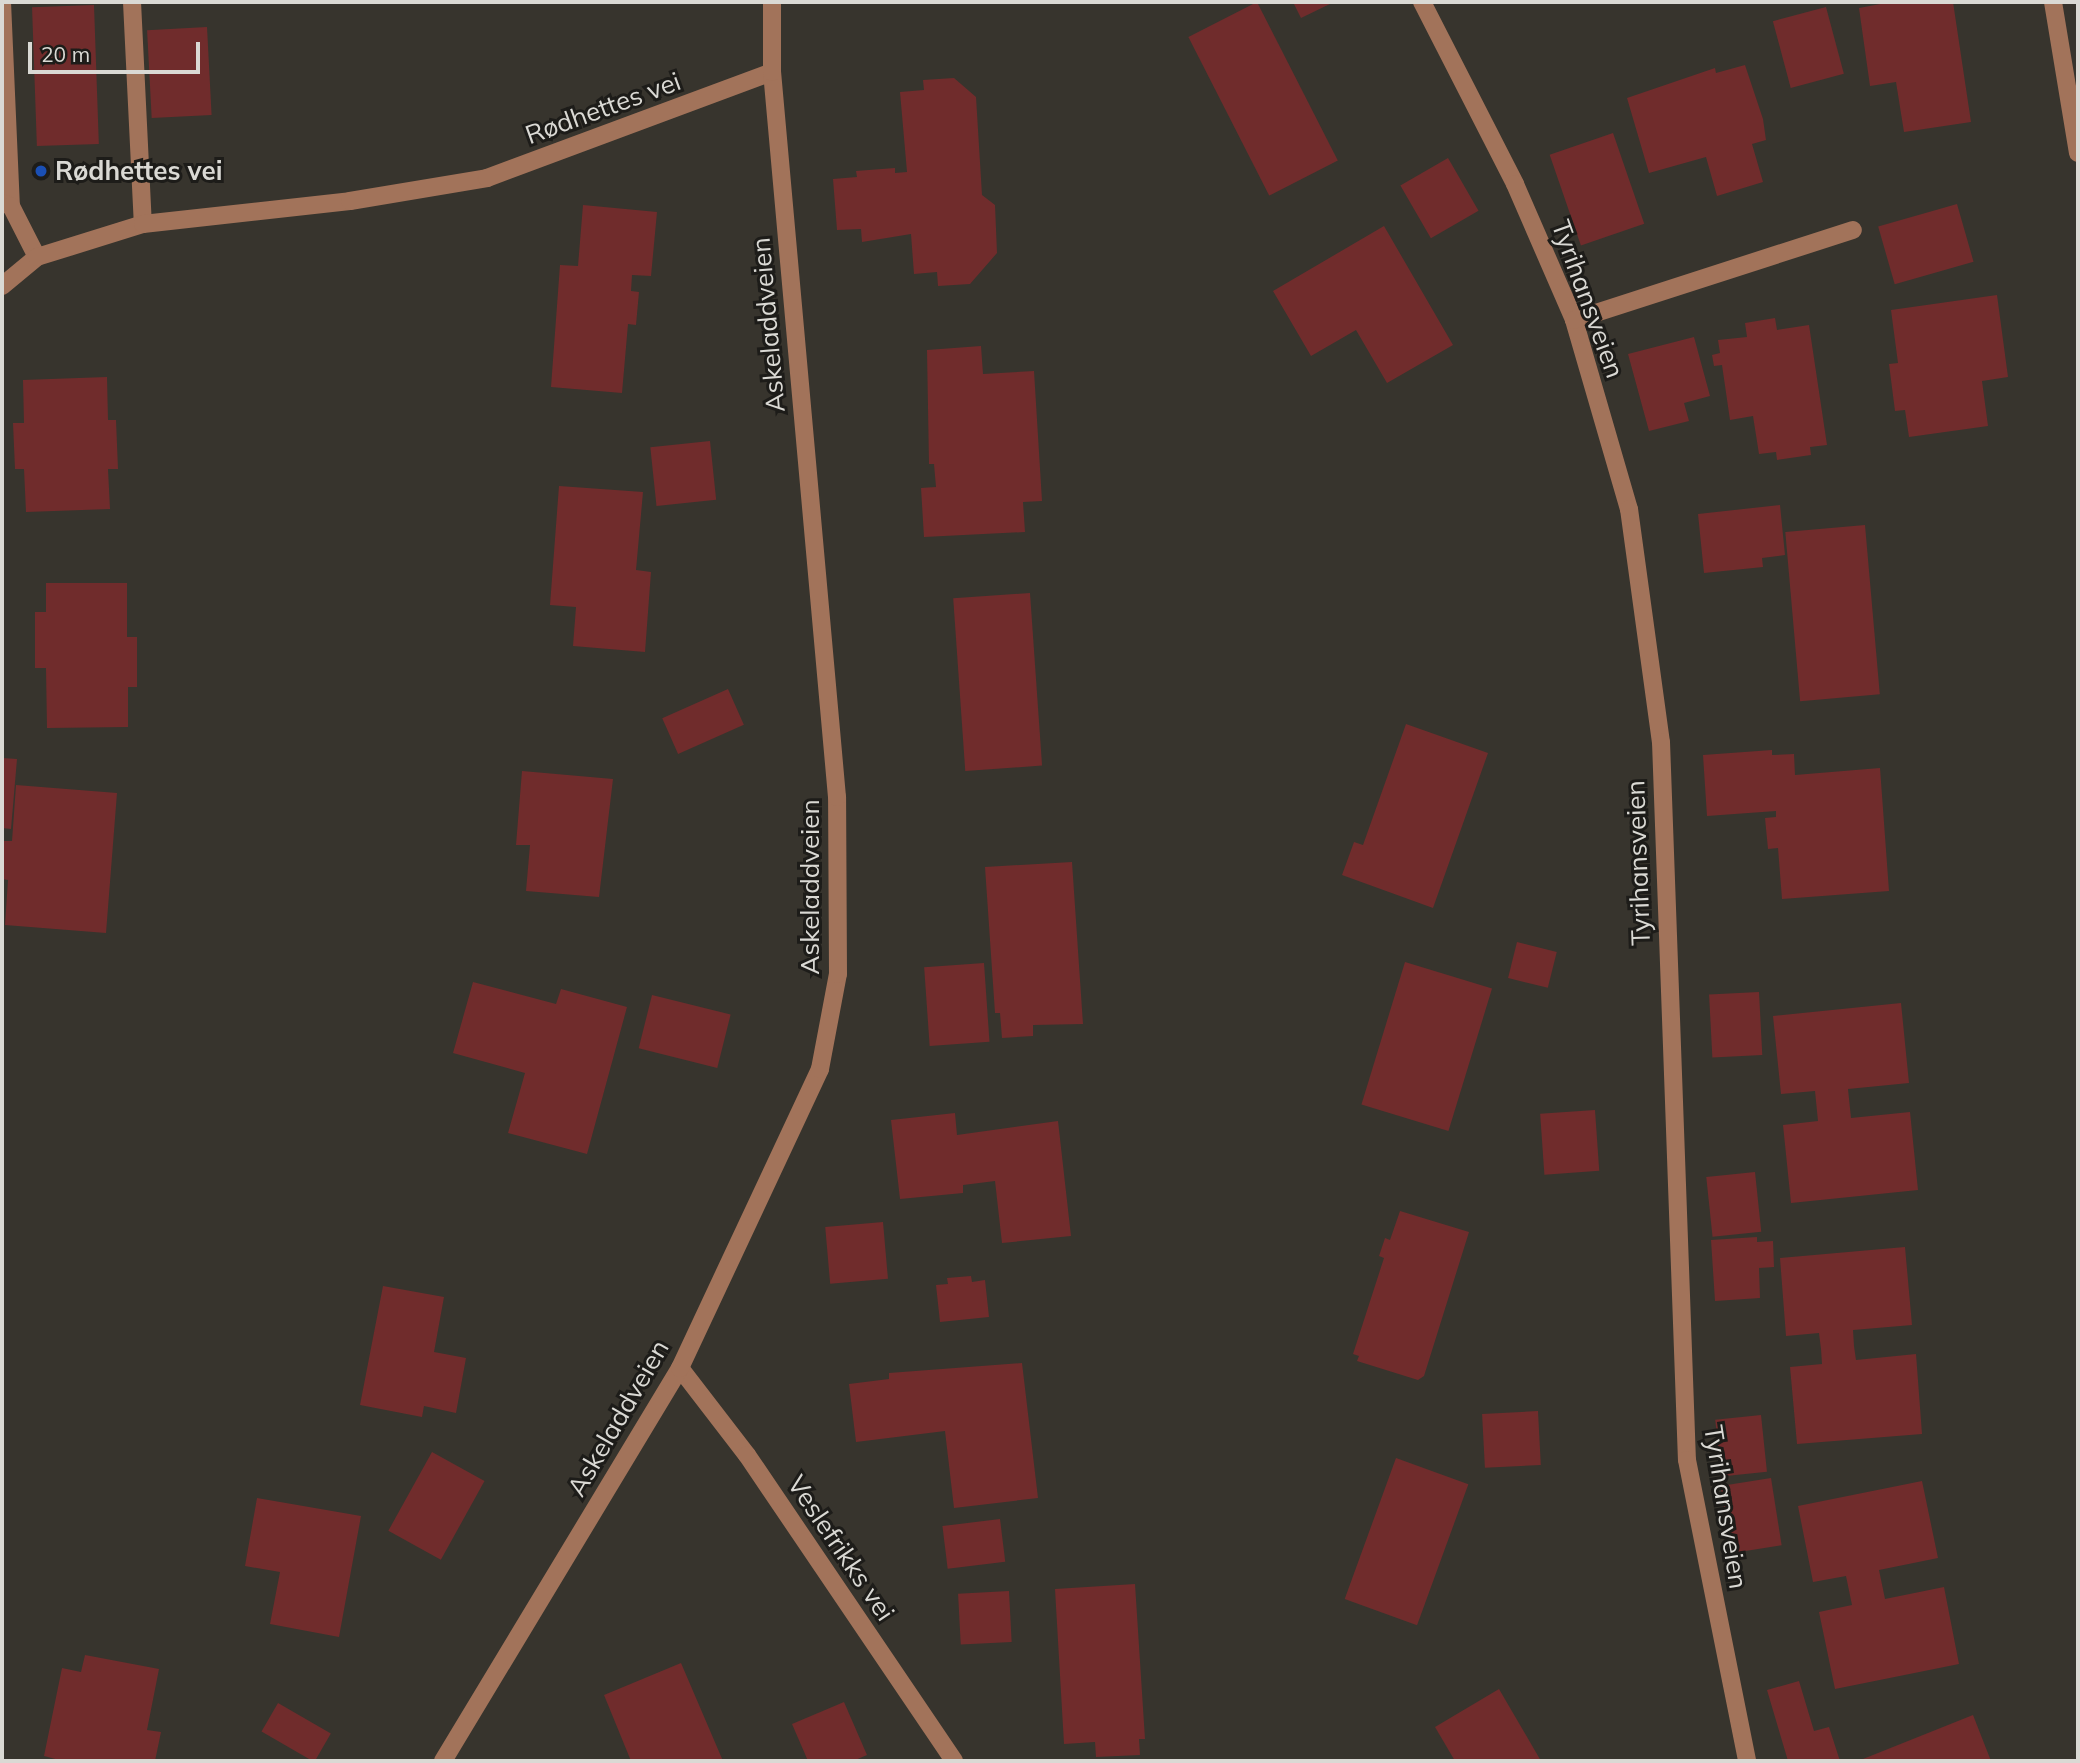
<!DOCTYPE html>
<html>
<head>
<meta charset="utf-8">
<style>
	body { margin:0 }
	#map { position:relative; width:2080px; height:1763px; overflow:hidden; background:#37342d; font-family:Mulish,sans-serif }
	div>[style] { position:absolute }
	.building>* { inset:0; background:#702c2c; transform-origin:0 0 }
	.minor>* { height:18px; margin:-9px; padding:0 9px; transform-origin:9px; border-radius:9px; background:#a2735a }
	.dots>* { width:19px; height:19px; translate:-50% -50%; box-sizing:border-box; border:4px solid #1d1c19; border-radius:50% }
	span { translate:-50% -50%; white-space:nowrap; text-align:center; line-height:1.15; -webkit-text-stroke:6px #1d1c19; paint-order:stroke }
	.street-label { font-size:26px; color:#dad9d4 }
	.poi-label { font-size:26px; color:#dad9d4; font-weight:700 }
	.left { translate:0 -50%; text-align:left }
	.frame { position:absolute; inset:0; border:4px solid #dad9d4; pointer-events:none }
	.scale { position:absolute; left:28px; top:42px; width:172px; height:32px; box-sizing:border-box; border:4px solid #dad9d4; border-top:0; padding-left:9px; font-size:21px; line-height:24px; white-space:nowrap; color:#dad9d4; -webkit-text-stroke:5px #1d1c19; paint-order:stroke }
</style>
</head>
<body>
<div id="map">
	<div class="building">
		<div style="left:1257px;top:2px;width:178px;height:77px;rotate:63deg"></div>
		<div style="clip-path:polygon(1293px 2px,1334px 2px,1301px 18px)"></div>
		<div style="clip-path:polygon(1891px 2px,1953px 2px,1971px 122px,1904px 132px,1896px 82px,1870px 86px,1859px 8px)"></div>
		<div style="left:94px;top:5px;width:139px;height:62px;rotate:88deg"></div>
		<div style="left:1826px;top:7px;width:69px;height:55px;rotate:75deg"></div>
		<div style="left:207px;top:27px;width:88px;height:60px;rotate:87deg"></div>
		<div style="clip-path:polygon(1745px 65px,1763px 119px,1766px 140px,1752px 144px,1763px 182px,1717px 196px,1706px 157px,1649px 173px,1627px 98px,1715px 68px,1716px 73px)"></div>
		<div style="clip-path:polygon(954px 78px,976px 97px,982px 195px,995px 205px,997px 253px,970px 284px,938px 286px,937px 272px,914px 274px,911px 234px,862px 242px,861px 229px,837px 230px,833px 179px,857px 177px,856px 171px,895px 168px,895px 173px,907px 172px,900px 92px,924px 90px,923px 80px)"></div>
		<div style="left:1613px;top:133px;width:96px;height:67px;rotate:71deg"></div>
		<div style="left:1448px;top:158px;width:61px;height:55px;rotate:60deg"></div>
		<div style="left:1957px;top:204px;width:60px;height:82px;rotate:74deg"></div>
		<div style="clip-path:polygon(583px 205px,657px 212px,651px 276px,632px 275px,631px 291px,639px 292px,636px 325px,628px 324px,622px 393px,551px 387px,560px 265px,578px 266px)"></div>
		<div style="clip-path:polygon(1384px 226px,1453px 345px,1387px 383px,1356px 330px,1311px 356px,1273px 291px)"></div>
		<div style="clip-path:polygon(1997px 295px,2008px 377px,1982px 381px,1988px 426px,1909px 437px,1905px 410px,1895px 411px,1889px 364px,1898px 363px,1891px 310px)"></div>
		<div style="clip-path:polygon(1775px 318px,1777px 330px,1809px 325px,1827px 445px,1810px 447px,1811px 455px,1777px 460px,1776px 452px,1759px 454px,1753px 416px,1730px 420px,1722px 365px,1714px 366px,1712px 355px,1720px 353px,1718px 340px,1747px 337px,1745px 323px)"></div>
		<div style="clip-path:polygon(1694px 337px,1710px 396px,1684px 403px,1689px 421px,1649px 431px,1628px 354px)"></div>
		<div style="clip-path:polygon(981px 346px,983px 374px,1034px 371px,1042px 501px,1023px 502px,1025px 532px,924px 537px,921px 488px,936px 487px,934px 464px,929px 464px,927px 350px)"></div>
		<div style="clip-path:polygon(107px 377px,108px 420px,116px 420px,118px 469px,108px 469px,110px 509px,26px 512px,24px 469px,15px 469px,13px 423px,24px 423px,23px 380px)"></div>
		<div style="left:710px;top:441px;width:59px;height:60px;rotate:84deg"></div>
		<div style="clip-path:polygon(559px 486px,643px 492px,636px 570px,651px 572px,645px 652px,573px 646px,576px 607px,550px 605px)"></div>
		<div style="clip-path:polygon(1780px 505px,1785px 555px,1762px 558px,1763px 567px,1704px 573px,1698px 514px)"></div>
		<div style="left:1865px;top:525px;width:170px;height:80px;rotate:85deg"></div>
		<div style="clip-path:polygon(46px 583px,127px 583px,127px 637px,137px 637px,137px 687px,128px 687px,128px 727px,47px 728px,46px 668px,35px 668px,35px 612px,46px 612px)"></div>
		<div style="left:1030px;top:593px;width:173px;height:77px;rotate:86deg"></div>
		<div style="left:728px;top:689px;width:39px;height:72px;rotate:66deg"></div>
		<div style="clip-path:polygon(1406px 724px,1488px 753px,1433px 908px,1342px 875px,1354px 842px,1363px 845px)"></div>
		<div style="clip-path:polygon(1772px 750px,1772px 755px,1794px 754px,1795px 775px,1880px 768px,1889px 891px,1782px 899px,1778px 848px,1768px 849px,1765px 818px,1776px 817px,1776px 811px,1707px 816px,1703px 755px)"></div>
		<div style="clip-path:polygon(2px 758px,17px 759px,11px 829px,2px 828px)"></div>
		<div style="clip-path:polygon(522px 771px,613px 779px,599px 897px,526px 891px,530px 845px,516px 845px)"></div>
		<div style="clip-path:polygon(16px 785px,117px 793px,106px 933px,5px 925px,8px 880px,2px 879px,3px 841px,12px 841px)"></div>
		<div style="clip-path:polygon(1072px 862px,1083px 1024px,1033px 1025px,1033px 1036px,1002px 1038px,1000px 1013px,995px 1013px,985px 867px)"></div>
		<div style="left:1517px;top:942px;width:41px;height:37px;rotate:14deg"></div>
		<div style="left:1405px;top:962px;width:91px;height:149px;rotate:17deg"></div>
		<div style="left:984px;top:963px;width:79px;height:60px;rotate:86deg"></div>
		<div style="clip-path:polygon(473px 982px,556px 1004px,561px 989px,627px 1007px,587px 1154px,508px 1133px,525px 1073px,453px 1053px)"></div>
		<div style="left:1759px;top:992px;width:63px;height:50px;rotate:87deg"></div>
		<div style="left:652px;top:995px;width:81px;height:55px;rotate:14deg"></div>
		<div style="clip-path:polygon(1901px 1003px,1909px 1083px,1848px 1089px,1851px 1118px,1910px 1112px,1918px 1190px,1791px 1203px,1783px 1125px,1818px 1121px,1815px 1091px,1781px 1094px,1773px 1016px)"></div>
		<div style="left:1595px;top:1110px;width:61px;height:55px;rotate:86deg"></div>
		<div style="clip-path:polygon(955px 1113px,957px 1135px,1058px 1121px,1071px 1236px,1002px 1243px,995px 1181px,963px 1185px,963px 1193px,900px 1199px,891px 1120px)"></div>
		<div style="left:1755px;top:1172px;width:60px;height:49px;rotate:84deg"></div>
		<div style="clip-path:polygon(1400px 1211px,1469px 1232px,1424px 1376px,1418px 1380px,1357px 1361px,1359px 1356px,1353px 1354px,1384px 1258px,1379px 1256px,1385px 1238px,1390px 1240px)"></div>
		<div style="left:883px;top:1222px;width:57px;height:58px;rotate:85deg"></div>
		<div style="clip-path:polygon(1757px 1237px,1757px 1242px,1773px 1241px,1774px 1267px,1759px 1268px,1760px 1298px,1715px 1301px,1711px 1240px)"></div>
		<div style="clip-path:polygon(1905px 1247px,1912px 1325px,1853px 1330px,1854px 1346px,1856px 1360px,1916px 1354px,1922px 1434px,1797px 1444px,1790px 1367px,1822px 1364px,1821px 1349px,1819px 1333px,1786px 1336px,1780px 1258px)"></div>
		<div style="clip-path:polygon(971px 1276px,972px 1282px,985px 1280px,989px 1317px,940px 1322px,936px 1285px,948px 1284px,947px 1278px)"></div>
		<div style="clip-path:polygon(383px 1286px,444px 1297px,434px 1352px,466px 1358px,456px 1413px,424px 1406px,422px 1417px,360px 1405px)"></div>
		<div style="clip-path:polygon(1022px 1363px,1038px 1498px,954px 1508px,945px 1431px,856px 1442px,849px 1384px,889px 1379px,889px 1373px)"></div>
		<div style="left:1538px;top:1411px;width:54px;height:56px;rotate:87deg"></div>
		<div style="left:1761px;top:1415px;width:57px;height:46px;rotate:84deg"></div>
		<div style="left:432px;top:1452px;width:60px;height:90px;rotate:29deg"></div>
		<div style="left:1396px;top:1458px;width:77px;height:150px;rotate:20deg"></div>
		<div style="left:1771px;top:1478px;width:68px;height:51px;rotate:81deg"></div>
		<div style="clip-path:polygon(1922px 1481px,1938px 1558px,1879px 1570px,1885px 1599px,1944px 1587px,1959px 1664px,1835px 1689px,1819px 1612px,1852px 1605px,1846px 1576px,1813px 1582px,1798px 1506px)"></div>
		<div style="clip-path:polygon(257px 1498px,361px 1516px,339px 1637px,270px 1624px,280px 1572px,245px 1566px)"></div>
		<div style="left:1000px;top:1519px;width:43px;height:58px;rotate:83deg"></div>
		<div style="clip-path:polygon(1135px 1584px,1145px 1739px,1139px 1739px,1140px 1755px,1096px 1757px,1095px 1742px,1064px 1744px,1055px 1589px)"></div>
		<div style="left:1009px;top:1591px;width:51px;height:51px;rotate:87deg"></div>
		<div style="clip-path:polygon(85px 1655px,159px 1669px,147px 1730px,161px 1732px,155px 1761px,63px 1761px,44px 1756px,62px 1668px,81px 1672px)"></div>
		<div style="clip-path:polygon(681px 1663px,723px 1761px,631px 1761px,604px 1695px)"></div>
		<div style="clip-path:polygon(1799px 1681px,1814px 1731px,1829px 1727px,1840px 1761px,1788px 1761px,1767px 1690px)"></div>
		<div style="clip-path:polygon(1499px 1689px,1541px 1761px,1455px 1761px,1435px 1727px)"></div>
		<div style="clip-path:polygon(844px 1702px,867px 1755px,853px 1761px,808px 1761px,792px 1724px)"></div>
		<div style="left:278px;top:1703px;width:61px;height:33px;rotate:30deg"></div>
		<div style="clip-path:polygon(1973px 1715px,1991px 1761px,1858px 1761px)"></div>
	</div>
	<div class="minor">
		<div style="left:2px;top:2px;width:204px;rotate:87.5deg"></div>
		<div style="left:132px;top:2px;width:222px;rotate:87.2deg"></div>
		<div style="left:1422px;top:2px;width:204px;rotate:62.9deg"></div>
		<div style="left:1515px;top:184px;width:148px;rotate:66.5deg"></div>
		<div style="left:1574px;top:320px;width:197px;rotate:73.8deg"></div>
		<div style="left:1629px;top:509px;width:235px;rotate:82.2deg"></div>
		<div style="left:1661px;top:742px;width:718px;rotate:87.93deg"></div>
		<div style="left:1687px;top:1460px;width:307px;rotate:78.7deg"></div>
		<div style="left:2053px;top:2px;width:153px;rotate:80.6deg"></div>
		<div style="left:2px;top:203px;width:9px;rotate:18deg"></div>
		<div style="left:11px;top:206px;width:57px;rotate:63deg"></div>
		<div style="left:2px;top:286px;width:45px;rotate:-39.6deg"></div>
		<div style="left:37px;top:257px;width:111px;rotate:-17.3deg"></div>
		<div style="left:143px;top:224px;width:208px;rotate:-6.3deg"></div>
		<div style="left:350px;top:201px;width:139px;rotate:-9.5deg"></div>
		<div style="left:487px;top:178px;width:304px;rotate:-20.4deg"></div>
		<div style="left:1574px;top:320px;width:293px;rotate:-17.9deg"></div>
		<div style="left:680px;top:1368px;width:110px;rotate:52.4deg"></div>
		<div style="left:747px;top:1455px;width:369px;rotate:55.9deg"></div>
		<div style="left:443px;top:1761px;width:459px;rotate:-58.9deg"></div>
		<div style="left:680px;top:1368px;width:330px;rotate:-64.9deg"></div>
		<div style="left:820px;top:1069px;width:97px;rotate:-79.3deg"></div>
		<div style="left:838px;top:974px;width:177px;rotate:-90.3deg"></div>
		<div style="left:837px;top:797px;width:728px;rotate:-95.12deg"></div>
		<div style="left:772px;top:72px;width:70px;rotate:-90deg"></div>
	</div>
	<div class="dots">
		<div style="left:41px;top:171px;background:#1a4fb4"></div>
	</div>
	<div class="street-label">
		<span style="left:603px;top:108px;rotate:-20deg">Rødhettes vei</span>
		<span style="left:1588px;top:299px;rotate:70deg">Tyrihansveien</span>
		<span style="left:768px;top:325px;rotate:-95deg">Askeladdveien</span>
		<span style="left:1638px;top:863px;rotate:-92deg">Tyrihansveien</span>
		<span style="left:810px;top:887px;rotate:-90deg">Askeladdveien</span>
		<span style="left:618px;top:1418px;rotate:-60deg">Askeladdveien</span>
		<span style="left:1726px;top:1507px;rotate:81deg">Tyrihansveien</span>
		<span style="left:841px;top:1548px;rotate:56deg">Veslefrikks vei</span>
	</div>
	<div class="poi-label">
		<span class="left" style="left:55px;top:171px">Rødhettes vei</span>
	</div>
	<div class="frame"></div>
	<div class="scale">20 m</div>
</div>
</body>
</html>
